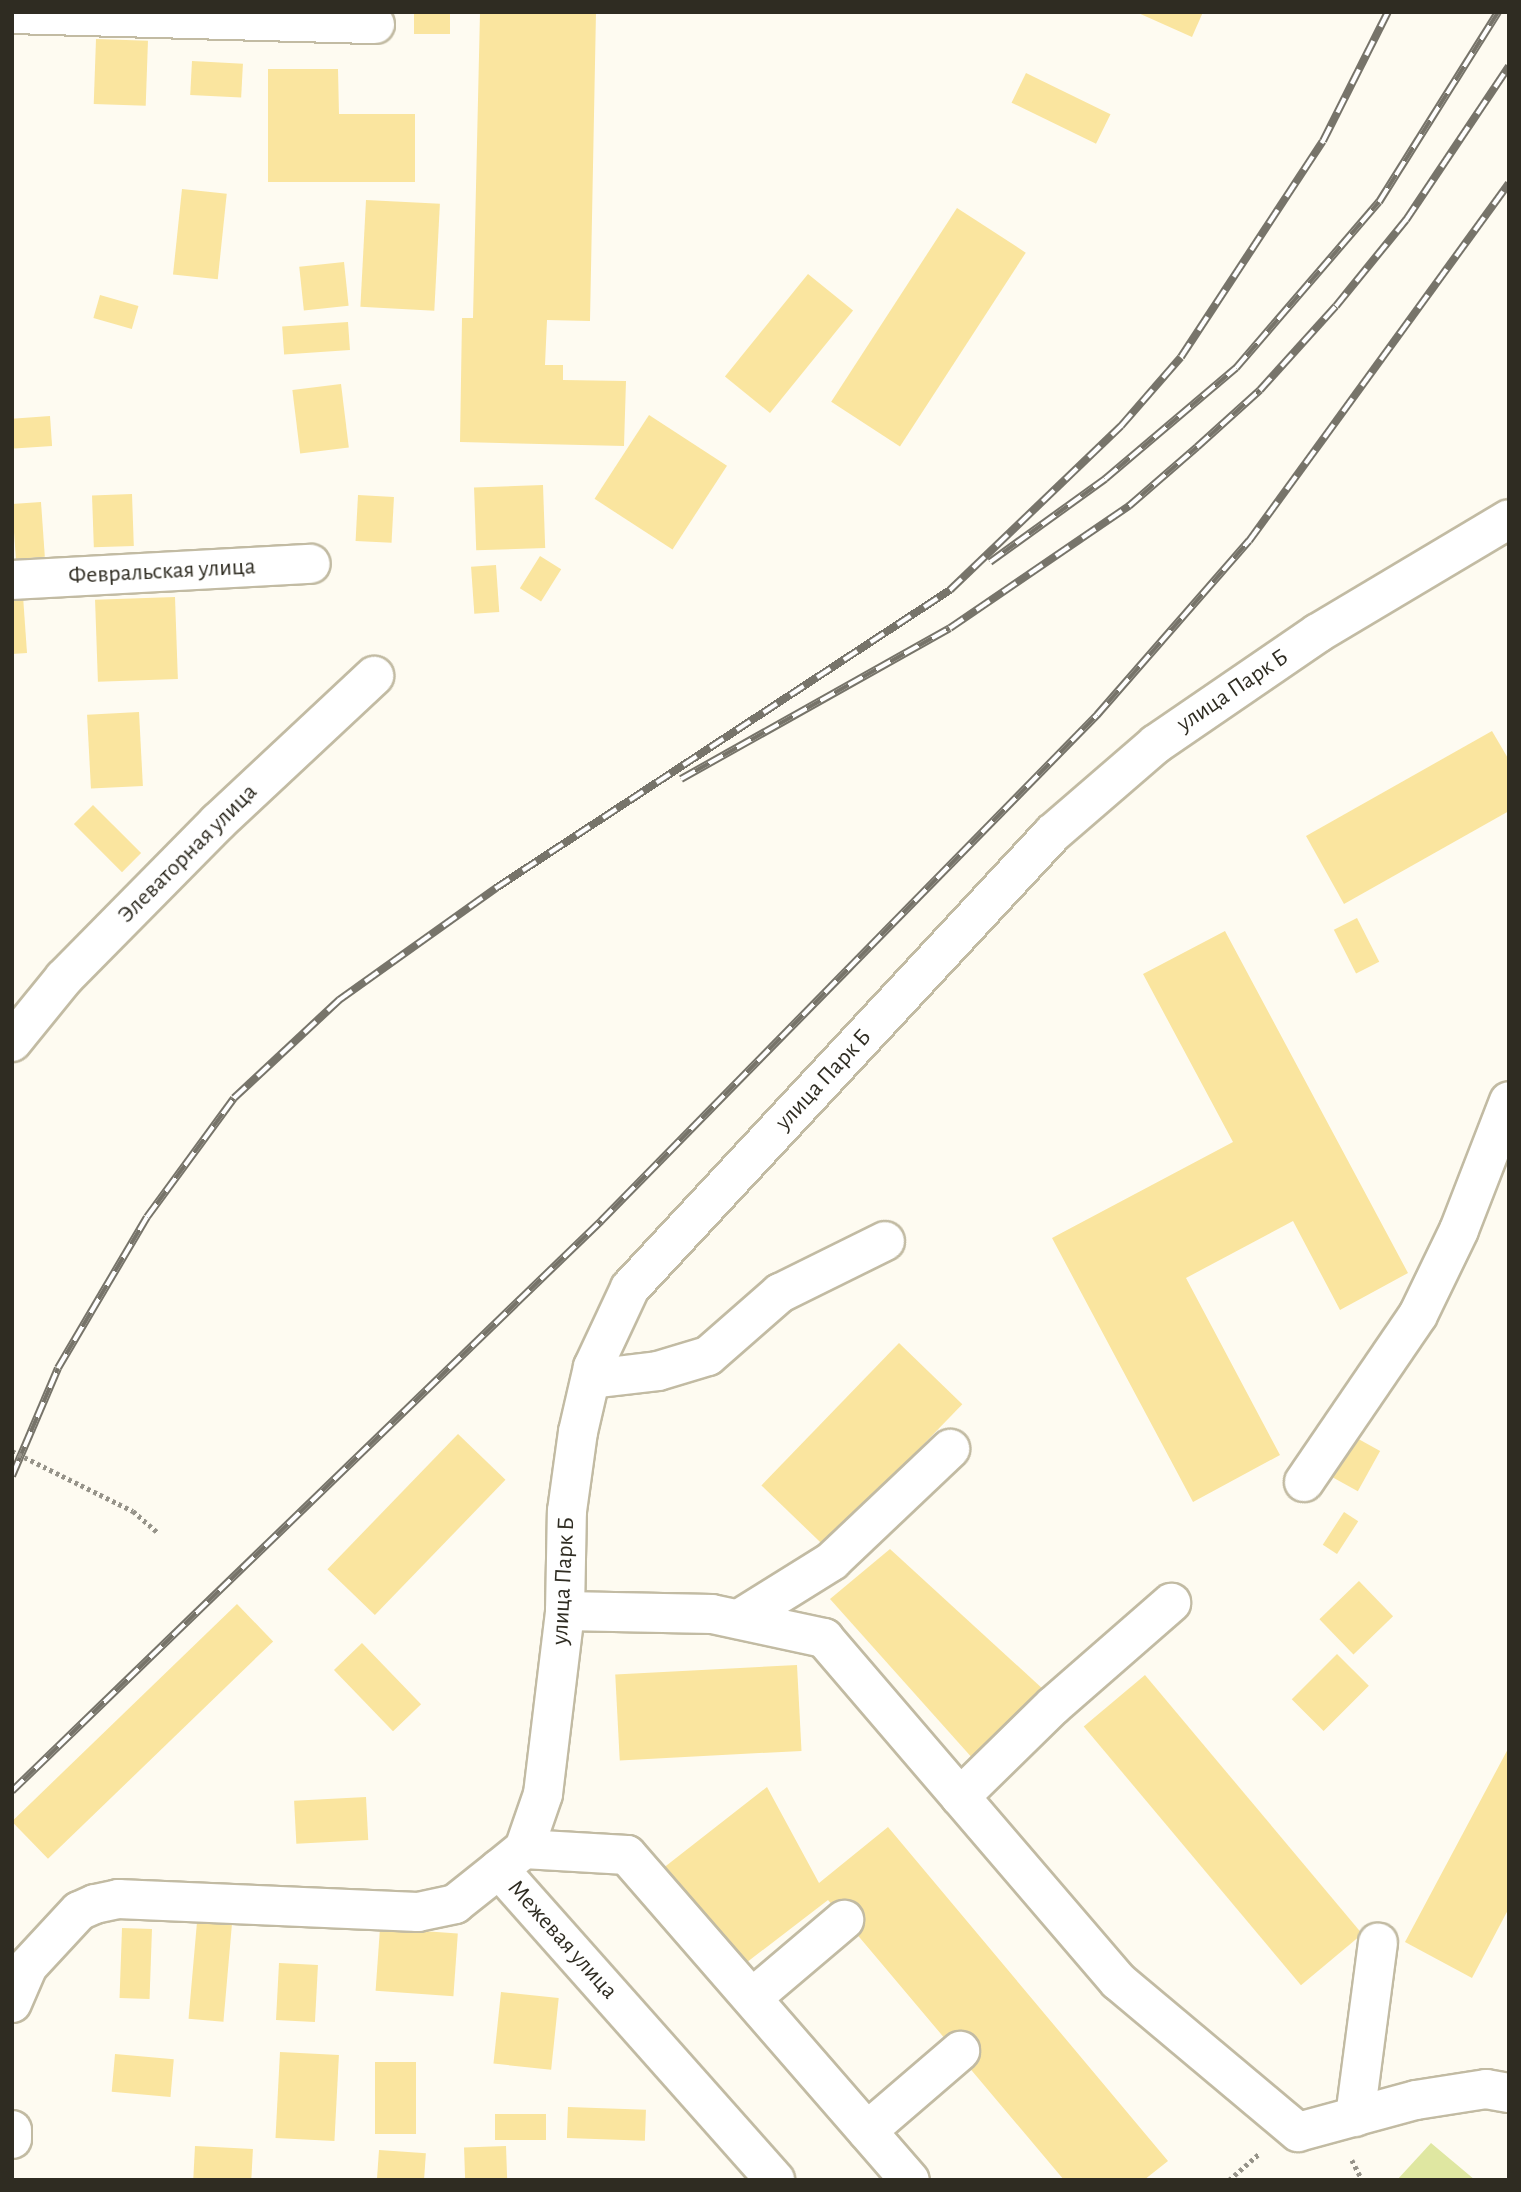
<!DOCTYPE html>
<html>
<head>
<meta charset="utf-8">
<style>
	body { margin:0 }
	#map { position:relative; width:1521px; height:2192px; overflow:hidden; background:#fefbf1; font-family:"Alegreya Sans",sans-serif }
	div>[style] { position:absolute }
	.green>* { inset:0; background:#dfe7a1 }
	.building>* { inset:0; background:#fae59f; transform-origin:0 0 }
	.path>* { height:4.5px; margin-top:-2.25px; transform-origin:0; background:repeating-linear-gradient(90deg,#969389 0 3.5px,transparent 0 7px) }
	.roads { filter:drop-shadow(2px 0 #c2bba3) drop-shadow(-2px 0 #c2bba3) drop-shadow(0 2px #c2bba3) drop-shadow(0 -2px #c2bba3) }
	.minor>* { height:38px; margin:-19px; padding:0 19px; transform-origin:19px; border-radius:19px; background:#fff }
	.rail>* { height:8px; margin-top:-4px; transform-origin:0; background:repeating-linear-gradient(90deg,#fff 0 16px,#77746a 0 32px); box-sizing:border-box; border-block:2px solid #77746a }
	.path-bridge>* { height:4.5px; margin-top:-2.25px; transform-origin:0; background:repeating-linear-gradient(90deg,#969389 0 3.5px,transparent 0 7px) }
	span { translate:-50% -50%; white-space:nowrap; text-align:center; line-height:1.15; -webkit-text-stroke:7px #fff; paint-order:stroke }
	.street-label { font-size:24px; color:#2f2c22 }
	.frame { position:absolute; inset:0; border:14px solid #2f2c22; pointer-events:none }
</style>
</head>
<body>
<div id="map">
	<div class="green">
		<div style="clip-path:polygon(1431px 2143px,1475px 2180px,1397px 2180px)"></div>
	</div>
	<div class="building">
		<div style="left:414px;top:12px;width:36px;height:22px"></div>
		<div style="clip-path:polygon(480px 12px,596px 12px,590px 321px,547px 320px,545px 365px,563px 365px,563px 380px,626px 381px,624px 446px,460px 442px,462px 318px,473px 318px)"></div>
		<div style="clip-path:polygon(1136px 12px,1203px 12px,1192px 37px)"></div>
		<div style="left:96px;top:39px;width:52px;height:65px;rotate:2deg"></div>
		<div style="left:192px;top:61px;width:51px;height:34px;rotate:3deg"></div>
		<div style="clip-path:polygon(268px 69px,338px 69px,339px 114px,415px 114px,415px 182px,268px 182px)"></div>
		<div style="left:1026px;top:73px;width:94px;height:33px;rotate:26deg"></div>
		<div style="left:182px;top:189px;width:45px;height:86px;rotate:6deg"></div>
		<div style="left:366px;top:200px;width:74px;height:107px;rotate:3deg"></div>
		<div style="left:957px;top:208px;width:82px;height:231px;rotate:33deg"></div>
		<div style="left:344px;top:262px;width:44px;height:45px;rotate:84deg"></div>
		<div style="left:808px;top:274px;width:58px;height:132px;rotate:39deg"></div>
		<div style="left:100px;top:295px;width:40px;height:24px;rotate:16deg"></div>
		<div style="left:348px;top:322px;width:28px;height:66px;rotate:86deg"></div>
		<div style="left:341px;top:384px;width:64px;height:49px;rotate:83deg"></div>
		<div style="left:649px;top:415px;width:93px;height:100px;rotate:33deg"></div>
		<div style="left:50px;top:416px;width:30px;height:38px;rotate:86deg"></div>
		<div style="left:543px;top:485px;width:63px;height:69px;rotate:88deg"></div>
		<div style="left:132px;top:494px;width:52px;height:40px;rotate:88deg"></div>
		<div style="left:358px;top:495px;width:36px;height:46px;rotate:3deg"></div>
		<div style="left:41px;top:502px;width:55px;height:29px;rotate:86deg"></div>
		<div style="left:540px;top:556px;width:25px;height:38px;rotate:32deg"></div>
		<div style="left:496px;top:565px;width:47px;height:25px;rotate:86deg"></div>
		<div style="clip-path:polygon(23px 596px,27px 653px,12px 654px,12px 597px)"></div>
		<div style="left:175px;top:597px;width:82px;height:80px;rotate:88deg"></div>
		<div style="left:139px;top:712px;width:74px;height:52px;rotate:87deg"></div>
		<div style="clip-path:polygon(1492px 731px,1509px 760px,1509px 811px,1344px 904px,1306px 836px)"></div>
		<div style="left:93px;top:805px;width:68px;height:27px;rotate:45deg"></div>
		<div style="left:1357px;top:918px;width:49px;height:26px;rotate:63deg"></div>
		<div style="clip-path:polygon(1225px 931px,1408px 1273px,1340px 1310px,1293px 1221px,1186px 1278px,1280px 1455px,1193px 1502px,1052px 1238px,1233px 1142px,1143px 974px)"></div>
		<div style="left:899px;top:1343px;width:88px;height:198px;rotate:44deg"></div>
		<div style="left:458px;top:1434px;width:66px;height:188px;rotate:44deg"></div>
		<div style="left:1353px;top:1436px;width:31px;height:46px;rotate:29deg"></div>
		<div style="left:1344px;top:1512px;width:17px;height:39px;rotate:33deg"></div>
		<div style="clip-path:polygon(890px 1549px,1044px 1690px,974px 1760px,830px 1599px)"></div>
		<div style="left:1359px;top:1581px;width:49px;height:55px;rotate:46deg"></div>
		<div style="left:237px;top:1604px;width:52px;height:313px;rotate:46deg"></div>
		<div style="left:362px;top:1643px;width:85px;height:39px;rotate:46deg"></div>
		<div style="left:1337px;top:1654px;width:45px;height:64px;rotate:45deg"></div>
		<div style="left:797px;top:1665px;width:86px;height:182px;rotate:87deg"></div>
		<div style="left:1145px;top:1675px;width:338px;height:80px;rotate:50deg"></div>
		<div style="clip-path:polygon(1509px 1747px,1509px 1908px,1472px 1978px,1405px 1942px)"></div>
		<div style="clip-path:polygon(767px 1787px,819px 1883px,888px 1827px,1168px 2161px,1144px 2180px,1064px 2180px,828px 1900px,742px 1966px,662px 1869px)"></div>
		<div style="left:366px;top:1797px;width:43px;height:72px;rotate:87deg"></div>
		<div style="left:197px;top:1922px;width:35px;height:97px;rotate:5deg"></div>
		<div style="left:122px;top:1928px;width:30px;height:70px;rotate:2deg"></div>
		<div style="left:380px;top:1928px;width:78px;height:63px;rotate:4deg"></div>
		<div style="left:279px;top:1963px;width:39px;height:57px;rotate:3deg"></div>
		<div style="left:501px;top:1992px;width:58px;height:72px;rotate:6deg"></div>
		<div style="left:280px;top:2052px;width:59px;height:86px;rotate:3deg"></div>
		<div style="left:115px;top:2054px;width:59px;height:38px;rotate:5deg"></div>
		<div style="left:375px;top:2062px;width:41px;height:72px"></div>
		<div style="left:568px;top:2107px;width:78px;height:31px;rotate:2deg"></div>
		<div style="left:495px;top:2114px;width:51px;height:26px"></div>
		<div style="left:195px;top:2146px;width:58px;height:34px;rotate:3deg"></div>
		<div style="left:506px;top:2146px;width:33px;height:42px;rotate:88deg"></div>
		<div style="left:379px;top:2150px;width:47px;height:30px;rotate:4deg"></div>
	</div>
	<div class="path">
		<div style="left:133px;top:1511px;width:32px;rotate:41deg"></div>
		<div style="left:1352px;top:2160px;width:22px;rotate:63deg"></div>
		<div style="left:1229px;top:2180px;width:41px;rotate:-41.1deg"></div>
	</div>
	<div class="roads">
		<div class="minor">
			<div style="left:12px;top:14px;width:363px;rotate:1.6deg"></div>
			<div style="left:12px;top:580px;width:299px;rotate:-3.1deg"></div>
			<div style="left:12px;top:1042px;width:82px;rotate:-50.9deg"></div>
			<div style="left:64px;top:978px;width:219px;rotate:-45.4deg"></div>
			<div style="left:218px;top:822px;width:214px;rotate:-43.1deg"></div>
			<div style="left:591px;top:1379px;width:67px;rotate:-6.8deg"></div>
			<div style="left:658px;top:1371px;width:52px;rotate:-16.7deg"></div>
			<div style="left:708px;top:1356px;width:96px;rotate:-41.2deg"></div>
			<div style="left:780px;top:1293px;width:117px;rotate:-26.3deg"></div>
			<div style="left:1304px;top:1482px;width:202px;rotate:-55.7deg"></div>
			<div style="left:1418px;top:1315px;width:94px;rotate:-64.2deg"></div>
			<div style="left:1459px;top:1230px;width:138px;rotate:-68.8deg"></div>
			<div style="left:565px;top:1611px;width:147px;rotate:1.2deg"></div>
			<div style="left:712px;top:1614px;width:115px;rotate:12.1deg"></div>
			<div style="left:824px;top:1638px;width:452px;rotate:49.4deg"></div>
			<div style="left:1118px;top:1981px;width:235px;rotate:40deg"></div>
			<div style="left:1298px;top:2132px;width:122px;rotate:-15.2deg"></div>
			<div style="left:1416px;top:2100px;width:71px;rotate:-8.9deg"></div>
			<div style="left:1486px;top:2089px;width:23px;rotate:10deg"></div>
			<div style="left:739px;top:1619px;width:110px;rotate:-31.9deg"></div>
			<div style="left:832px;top:1561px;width:163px;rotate:-43.5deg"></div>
			<div style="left:960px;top:1797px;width:130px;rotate:-44.4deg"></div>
			<div style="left:1053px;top:1706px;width:157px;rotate:-41.1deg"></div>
			<div style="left:524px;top:1849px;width:103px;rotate:3.3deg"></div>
			<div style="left:627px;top:1855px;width:431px;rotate:49deg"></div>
			<div style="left:499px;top:1869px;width:32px;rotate:-39deg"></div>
			<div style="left:524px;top:1849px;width:58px;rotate:-70.9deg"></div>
			<div style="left:543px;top:1794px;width:184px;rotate:-83.1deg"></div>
			<div style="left:565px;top:1611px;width:100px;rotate:-88.9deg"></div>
			<div style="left:567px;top:1511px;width:80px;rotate:-82.1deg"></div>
			<div style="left:578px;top:1432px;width:67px;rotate:-77deg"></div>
			<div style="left:593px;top:1367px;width:87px;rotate:-64.9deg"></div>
			<div style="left:630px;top:1288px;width:621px;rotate:-47.09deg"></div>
			<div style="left:1053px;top:833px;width:136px;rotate:-40.8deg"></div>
			<div style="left:1156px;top:744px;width:196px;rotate:-34.4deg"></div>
			<div style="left:1318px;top:633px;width:222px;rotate:-30.8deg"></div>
			<div style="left:752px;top:1998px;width:121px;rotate:-40.3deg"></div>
			<div style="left:12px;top:2003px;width:40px;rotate:-66.6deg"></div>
			<div style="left:28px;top:1966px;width:75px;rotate:-47.2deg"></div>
			<div style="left:79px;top:1911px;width:17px;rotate:-24deg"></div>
			<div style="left:95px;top:1904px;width:24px;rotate:-12deg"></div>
			<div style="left:118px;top:1899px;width:300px;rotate:2.5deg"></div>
			<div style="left:418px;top:1912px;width:38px;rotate:-12deg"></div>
			<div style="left:455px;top:1904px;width:56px;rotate:-38.5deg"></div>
			<div style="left:499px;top:1869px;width:416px;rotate:48.4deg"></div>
			<div style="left:1355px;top:2117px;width:176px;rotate:-82.5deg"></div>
			<div style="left:12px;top:2130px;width:9px;rotate:90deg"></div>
			<div style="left:867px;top:2131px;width:123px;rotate:-40.7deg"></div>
		</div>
	</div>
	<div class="rail">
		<div style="left:990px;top:562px;width:142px;rotate:-35.8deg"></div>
		<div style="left:1105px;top:479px;width:172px;rotate:-40.3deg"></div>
		<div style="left:1236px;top:368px;width:219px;rotate:-49.3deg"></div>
		<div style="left:1379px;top:202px;width:224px;rotate:-57.9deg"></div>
		<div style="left:681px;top:779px;width:308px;rotate:-29.3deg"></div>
		<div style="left:950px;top:628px;width:217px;rotate:-34.3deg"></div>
		<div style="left:1129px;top:506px;width:90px;rotate:-40.9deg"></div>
		<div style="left:1197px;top:447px;width:85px;rotate:-42.1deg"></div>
		<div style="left:1260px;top:390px;width:113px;rotate:-47.9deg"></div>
		<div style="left:1336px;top:306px;width:111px;rotate:-50.9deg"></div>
		<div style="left:1406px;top:220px;width:185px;rotate:-56.2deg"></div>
		<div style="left:12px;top:1476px;width:117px;rotate:-66.9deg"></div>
		<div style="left:58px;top:1368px;width:175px;rotate:-59.5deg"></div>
		<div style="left:147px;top:1217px;width:147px;rotate:-53.8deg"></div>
		<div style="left:234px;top:1098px;width:144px;rotate:-43deg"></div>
		<div style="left:339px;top:1000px;width:193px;rotate:-35.5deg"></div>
		<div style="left:496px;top:888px;width:543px;rotate:-33.28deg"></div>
		<div style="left:950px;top:590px;width:237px;rotate:-43.8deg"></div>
		<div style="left:1121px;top:426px;width:91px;rotate:-49deg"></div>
		<div style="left:1181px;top:357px;width:258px;rotate:-56.7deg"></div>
		<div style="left:1323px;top:141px;width:144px;rotate:-63.3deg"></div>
		<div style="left:12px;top:1791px;width:820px;rotate:-44.06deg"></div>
		<div style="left:601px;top:1221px;width:709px;rotate:-45.57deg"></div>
		<div style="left:1097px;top:715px;width:231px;rotate:-48.9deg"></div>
		<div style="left:1249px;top:541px;width:442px;rotate:-54deg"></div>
	</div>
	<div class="path-bridge">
		<div style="left:12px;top:1451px;width:135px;rotate:26.4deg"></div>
	</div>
	<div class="street-label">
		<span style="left:162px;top:572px;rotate:-3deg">Февральская улица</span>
		<span style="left:1233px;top:691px;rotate:-34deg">улица Парк Б</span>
		<span style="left:188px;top:854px;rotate:-45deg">Элеваторная улица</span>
		<span style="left:824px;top:1080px;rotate:-47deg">улица Парк Б</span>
		<span style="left:564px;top:1581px;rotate:-87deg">улица Парк Б</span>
		<span style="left:562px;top:1940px;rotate:48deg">Межевая улица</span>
	</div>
	<div class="frame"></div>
</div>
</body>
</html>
